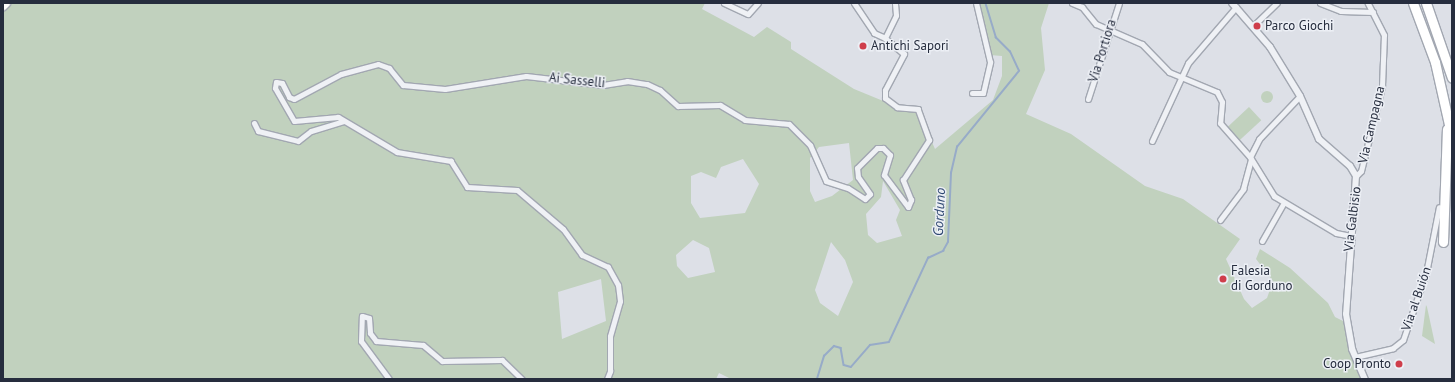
<!DOCTYPE html>
<html>
<head>
<meta charset="utf-8">
<style>
	body { margin:0 }
	#map { position:relative; width:1455px; height:382px; overflow:hidden; background:#dde0e7; font-family:"PT Sans",sans-serif }
	div>[style] { position:absolute }
	.green>* { inset:0; background:#c1d1be; transform-origin:0 0 }
	.round { border-radius:50% }
	.stream>* { height:1.5px; margin:-0.75px; padding:0 0.75px; transform-origin:0.75px; border-radius:0.75px; background:#97abc8 }
	.roads { filter:drop-shadow(1px 0 #a2a7b1) drop-shadow(-1px 0 #a2a7b1) drop-shadow(0 1px #a2a7b1) drop-shadow(0 -1px #a2a7b1) }
	.minor>* { height:5px; margin:-2.5px; padding:0 2.5px; transform-origin:2.5px; border-radius:2.5px; background:#eff1f5 }
	.tertiary>* { height:6px; margin:-3px; padding:0 3px; transform-origin:3px; border-radius:3px; background:#eff1f5 }
	.secondary>* { height:7px; margin:-3.5px; padding:0 3.5px; transform-origin:3.5px; border-radius:3.5px; background:#fff }
	.motorway>* { height:9px; margin:-4.5px; padding:0 4.5px; transform-origin:4.5px; border-radius:4.5px; background:#fff }
	.dots>* { width:11px; height:11px; translate:-50% -50%; box-sizing:border-box; border:2px solid #eceff5; border-radius:50% }
	span { translate:-50% -50%; white-space:nowrap; text-align:center; line-height:1.15; -webkit-text-stroke:3px #eceff5; paint-order:stroke }
	.poi-label { font-size:13px; color:#262d3e }
	.left { translate:0 -50%; text-align:left }
	.right { translate:-100% -50%; text-align:right }
	.street-label { font-size:13px; color:#262d3e }
	.water-label { font-size:14px; color:#304972; font-style:italic }
	.frame { position:absolute; inset:0; border:4px solid #262d3e; pointer-events:none }
</style>
</head>
<body>
<div id="map">
	<div class="green">
		<div style="clip-path:polygon(evenodd,3px 3px,705px 3px,702px 9px,754px 37px,767px 27px,791px 42px,791px 49px,854px 89px,893px 105px,916px 107px,935px 149px,993px 100px,1002px 76px,1002px 56px,990px 55px,976px 3px,1049px 3px,1041px 28px,1045px 70px,1026px 114px,1071px 134px,1145px 186px,1183px 199px,1240px 239px,1226px 259px,1244px 299px,1252px 308px,1267px 298px,1273px 281px,1256px 259px,1260px 249px,1290px 268px,1328px 303px,1335px 317px,1347px 323px,1365px 379px,731px 379px,719px 373px,716px 379px,3px 379px,3px 3px,849px 143px,853px 180px,832px 196px,815px 202px,810px 191px,810px 158px,819px 147px,849px 143px,3px 3px,743px 159px,759px 184px,745px 213px,700px 218px,691px 203px,691px 176px,701px 172px,716px 178px,721px 167px,743px 159px,3px 3px,883px 181px,900px 210px,896px 220px,902px 236px,877px 243px,868px 235px,866px 214px,881px 197px,883px 181px,3px 3px,693px 240px,709px 248px,715px 272px,688px 278px,677px 266px,676px 255px,693px 240px,3px 3px,831px 242px,845px 260px,853px 282px,838px 316px,820px 303px,815px 290px,831px 242px,3px 3px,601px 279px,606px 321px,562px 339px,558px 292px,601px 279px)"></div>
		<div class="round" style="left:1261px;top:91px;width:12px;height:12px"></div>
		<div style="left:1249px;top:107px;width:18px;height:30px;rotate:47deg"></div>
		<div style="clip-path:polygon(1426px 305px,1427px 307px,1435px 344px,1422px 336px)"></div>
	</div>
	<div class="stream">
		<div style="left:817px;top:379px;width:24px;rotate:-73deg"></div>
		<div style="left:824px;top:356px;width:14px;rotate:-45deg"></div>
		<div style="left:834px;top:346px;width:7px;rotate:16deg"></div>
		<div style="left:841px;top:348px;width:17px;rotate:80deg"></div>
		<div style="left:844px;top:365px;width:7px;rotate:16deg"></div>
		<div style="left:851px;top:367px;width:29px;rotate:-49deg"></div>
		<div style="left:870px;top:345px;width:19px;rotate:-9deg"></div>
		<div style="left:889px;top:342px;width:93px;rotate:-65.1deg"></div>
		<div style="left:928px;top:258px;width:17px;rotate:-25deg"></div>
		<div style="left:943px;top:251px;width:10px;rotate:-61deg"></div>
		<div style="left:948px;top:242px;width:69px;rotate:-87.5deg"></div>
		<div style="left:951px;top:173px;width:27px;rotate:-77deg"></div>
		<div style="left:957px;top:147px;width:98px;rotate:-50.8deg"></div>
		<div style="left:1019px;top:71px;width:21px;rotate:-115deg"></div>
		<div style="left:1010px;top:52px;width:20px;rotate:-135deg"></div>
		<div style="left:996px;top:38px;width:37px;rotate:-107deg"></div>
	</div>
	<div class="roads">
		<div class="minor">
			<div style="left:724px;top:3px;width:26px;rotate:25deg"></div>
			<div style="left:748px;top:14px;width:15px;rotate:-48deg"></div>
			<div style="left:854px;top:3px;width:36px;rotate:56deg"></div>
			<div style="left:874px;top:33px;width:12px;rotate:24deg"></div>
			<div style="left:1072px;top:3px;width:11px;rotate:22deg"></div>
			<div style="left:1082px;top:7px;width:22px;rotate:51deg"></div>
			<div style="left:1096px;top:24px;width:50px;rotate:23.5deg"></div>
			<div style="left:1142px;top:44px;width:39px;rotate:46deg"></div>
			<div style="left:1169px;top:72px;width:52px;rotate:22.6deg"></div>
			<div style="left:1217px;top:92px;width:11px;rotate:63deg"></div>
			<div style="left:1222px;top:102px;width:21px;rotate:95deg"></div>
			<div style="left:1220px;top:123px;width:45px;rotate:48.6deg"></div>
			<div style="left:1250px;top:157px;width:46px;rotate:58.4deg"></div>
			<div style="left:1274px;top:196px;width:72px;rotate:30.8deg"></div>
			<div style="left:1336px;top:233px;width:15px;rotate:11deg"></div>
			<div style="left:1320px;top:3px;width:22px;rotate:21deg"></div>
			<div style="left:1341px;top:11px;width:32px;rotate:2deg"></div>
			<div style="left:1254px;top:25px;width:32px;rotate:-44deg"></div>
			<div style="left:885px;top:38px;width:25px;rotate:-64deg"></div>
			<div style="left:896px;top:15px;width:12px;rotate:-95deg"></div>
			<div style="left:972px;top:93px;width:11px"></div>
			<div style="left:983px;top:93px;width:32px;rotate:-77deg"></div>
			<div style="left:990px;top:62px;width:61px;rotate:-103.3deg"></div>
			<div style="left:1088px;top:99px;width:101px;rotate:-72.1deg"></div>
			<div style="left:254px;top:123px;width:9px;rotate:63deg"></div>
			<div style="left:258px;top:131px;width:41px;rotate:14deg"></div>
			<div style="left:298px;top:141px;width:16px;rotate:-38deg"></div>
			<div style="left:311px;top:131px;width:34px;rotate:-17deg"></div>
			<div style="left:1152px;top:141px;width:86px;rotate:-65.2deg"></div>
			<div style="left:1188px;top:63px;width:74px;rotate:-49.4deg"></div>
			<div style="left:1250px;top:157px;width:20px;rotate:-63deg"></div>
			<div style="left:1259px;top:139px;width:59px;rotate:-46.4deg"></div>
			<div style="left:1356px;top:176px;width:7px;rotate:-45deg"></div>
			<div style="left:1361px;top:171px;width:88px;rotate:-76.1deg"></div>
			<div style="left:1382px;top:86px;width:51px;rotate:-87.8deg"></div>
			<div style="left:1384px;top:35px;width:36px;rotate:-117deg"></div>
			<div style="left:1220px;top:220px;width:39px;rotate:-53deg"></div>
			<div style="left:1243px;top:189px;width:31px;rotate:-75deg"></div>
			<div style="left:1262px;top:241px;width:43px;rotate:-60.4deg"></div>
			<div style="left:1355px;top:357px;width:39px;rotate:-13deg"></div>
			<div style="left:1393px;top:348px;width:13px;rotate:-39deg"></div>
			<div style="left:1403px;top:340px;width:71px;rotate:-71.1deg"></div>
			<div style="left:1426px;top:273px;width:67px;rotate:-78.9deg"></div>
			<div style="left:389px;top:379px;width:47px;rotate:-126.4deg"></div>
			<div style="left:361px;top:341px;width:25px;rotate:-88deg"></div>
			<div style="left:362px;top:316px;width:7px;rotate:16deg"></div>
			<div style="left:369px;top:318px;width:15px;rotate:86deg"></div>
			<div style="left:370px;top:333px;width:10px;rotate:53deg"></div>
			<div style="left:376px;top:341px;width:47px;rotate:4.9deg"></div>
			<div style="left:423px;top:345px;width:25px;rotate:40deg"></div>
			<div style="left:442px;top:361px;width:60px;rotate:-1deg"></div>
			<div style="left:502px;top:360px;width:28px;rotate:44deg"></div>
			<div style="left:607px;top:379px;width:9px;rotate:-69deg"></div>
			<div style="left:610px;top:371px;width:35px;rotate:-90deg"></div>
			<div style="left:610px;top:336px;width:36px;rotate:-74deg"></div>
			<div style="left:620px;top:301px;width:16px;rotate:-97deg"></div>
			<div style="left:618px;top:285px;width:21px;rotate:-119deg"></div>
			<div style="left:608px;top:267px;width:29px;rotate:-155deg"></div>
			<div style="left:582px;top:255px;width:32px;rotate:-126deg"></div>
			<div style="left:563px;top:229px;width:60px;rotate:-139.7deg"></div>
			<div style="left:517px;top:190px;width:50px;rotate:-176.6deg"></div>
			<div style="left:467px;top:187px;width:31px;rotate:-122deg"></div>
			<div style="left:451px;top:161px;width:55px;rotate:-170.5deg"></div>
			<div style="left:397px;top:152px;width:69px;rotate:-149.3deg"></div>
			<div style="left:338px;top:117px;width:44px;rotate:174.8deg"></div>
			<div style="left:294px;top:121px;width:38px;rotate:-120deg"></div>
			<div style="left:275px;top:88px;width:6px;rotate:-81deg"></div>
			<div style="left:276px;top:82px;width:6px;rotate:9deg"></div>
			<div style="left:282px;top:83px;width:16px;rotate:63deg"></div>
			<div style="left:289px;top:97px;width:5px;rotate:22deg"></div>
			<div style="left:294px;top:99px;width:53px;rotate:-28deg"></div>
			<div style="left:341px;top:74px;width:38px;rotate:-15deg"></div>
			<div style="left:378px;top:64px;width:12px;rotate:20deg"></div>
			<div style="left:389px;top:68px;width:22px;rotate:51deg"></div>
			<div style="left:403px;top:85px;width:42px;rotate:5.4deg"></div>
			<div style="left:445px;top:89px;width:82px;rotate:-9.1deg"></div>
			<div style="left:526px;top:76px;width:78px;rotate:6.7deg"></div>
			<div style="left:603px;top:85px;width:24px;rotate:-9deg"></div>
			<div style="left:627px;top:81px;width:20px;rotate:9deg"></div>
			<div style="left:647px;top:84px;width:14px;rotate:25deg"></div>
			<div style="left:660px;top:90px;width:24px;rotate:42deg"></div>
			<div style="left:678px;top:106px;width:42px;rotate:-1.4deg"></div>
			<div style="left:720px;top:105px;width:29px;rotate:31deg"></div>
			<div style="left:745px;top:120px;width:44px;rotate:5.2deg"></div>
			<div style="left:789px;top:124px;width:30px;rotate:45deg"></div>
			<div style="left:810px;top:145px;width:39px;rotate:66deg"></div>
			<div style="left:826px;top:181px;width:23px;rotate:18deg"></div>
			<div style="left:848px;top:188px;width:20px;rotate:33deg"></div>
			<div style="left:865px;top:199px;width:7px;rotate:-45deg"></div>
			<div style="left:870px;top:194px;width:21px;rotate:-125deg"></div>
			<div style="left:858px;top:177px;width:9px;rotate:-96deg"></div>
			<div style="left:857px;top:168px;width:28px;rotate:-45deg"></div>
			<div style="left:877px;top:148px;width:6px"></div>
			<div style="left:883px;top:148px;width:10px;rotate:45deg"></div>
			<div style="left:890px;top:155px;width:21px;rotate:107deg"></div>
			<div style="left:884px;top:175px;width:40px;rotate:53deg"></div>
			<div style="left:908px;top:207px;width:8px;rotate:-67deg"></div>
			<div style="left:911px;top:200px;width:22px;rotate:-112deg"></div>
			<div style="left:903px;top:180px;width:48px;rotate:-57deg"></div>
			<div style="left:929px;top:140px;width:33px;rotate:-110deg"></div>
			<div style="left:918px;top:109px;width:21px;rotate:-175deg"></div>
			<div style="left:897px;top:107px;width:15px;rotate:-143deg"></div>
			<div style="left:885px;top:98px;width:8px;rotate:-90deg"></div>
			<div style="left:885px;top:90px;width:41px;rotate:-62.2deg"></div>
			<div style="left:904px;top:54px;width:25px;rotate:-140deg"></div>
		</div>
		<div class="tertiary">
			<div style="left:1232px;top:3px;width:58px;rotate:49.2deg"></div>
			<div style="left:1270px;top:47px;width:57px;rotate:58.5deg"></div>
			<div style="left:1300px;top:96px;width:47px;rotate:66.2deg"></div>
			<div style="left:1319px;top:139px;width:41px;rotate:41.1deg"></div>
			<div style="left:1350px;top:166px;width:12px;rotate:59deg"></div>
			<div style="left:1356px;top:176px;width:138px;rotate:94.1deg"></div>
			<div style="left:1346px;top:314px;width:36px;rotate:80deg"></div>
			<div style="left:1352px;top:349px;width:33px;rotate:67deg"></div>
		</div>
		<div class="secondary">
			<div style="left:3px;top:6px;width:4px;rotate:-45deg"></div>
		</div>
		<div class="motorway">
			<div style="left:1413px;top:3px;width:63px;rotate:69.6deg"></div>
			<div style="left:1435px;top:62px;width:78px;rotate:77.4deg"></div>
			<div style="left:1426px;top:3px;width:79px;rotate:70.9deg"></div>
			<div style="left:1443px;top:242px;width:113px;rotate:-88deg"></div>
		</div>
	</div>
	<div class="dots">
		<div style="left:1257px;top:26px;background:#cf3e4b"></div>
		<div style="left:863px;top:46px;background:#cf3e4b"></div>
		<div style="left:1223px;top:279px;background:#cf3e4b"></div>
		<div style="left:1399px;top:364px;background:#cf3e4b"></div>
	</div>
	<div class="poi-label">
		<span class="left" style="left:1265px;top:26px">Parco Giochi</span>
		<span class="left" style="left:871px;top:46px">Antichi Sapori</span>
		<span class="left" style="left:1231px;top:279px">Falesia<br>di Gorduno</span>
		<span class="right" style="left:1391px;top:364px">Coop Pronto</span>
	</div>
	<div class="street-label">
		<span style="left:1103px;top:51px;rotate:-73deg">Via Portiora</span>
		<span style="left:577px;top:81px;rotate:6deg">Ai Sasselli</span>
		<span style="left:1372px;top:125px;rotate:-77deg">Via Campagna</span>
		<span style="left:1353px;top:219px;rotate:-83deg">Via Galbisio</span>
		<span style="left:1417px;top:299px;rotate:-71deg">Via al Buión</span>
	</div>
	<div class="water-label">
		<span style="left:939px;top:212px;rotate:-87deg">Gorduno</span>
	</div>
	<div class="frame"></div>
</div>
</body>
</html>
